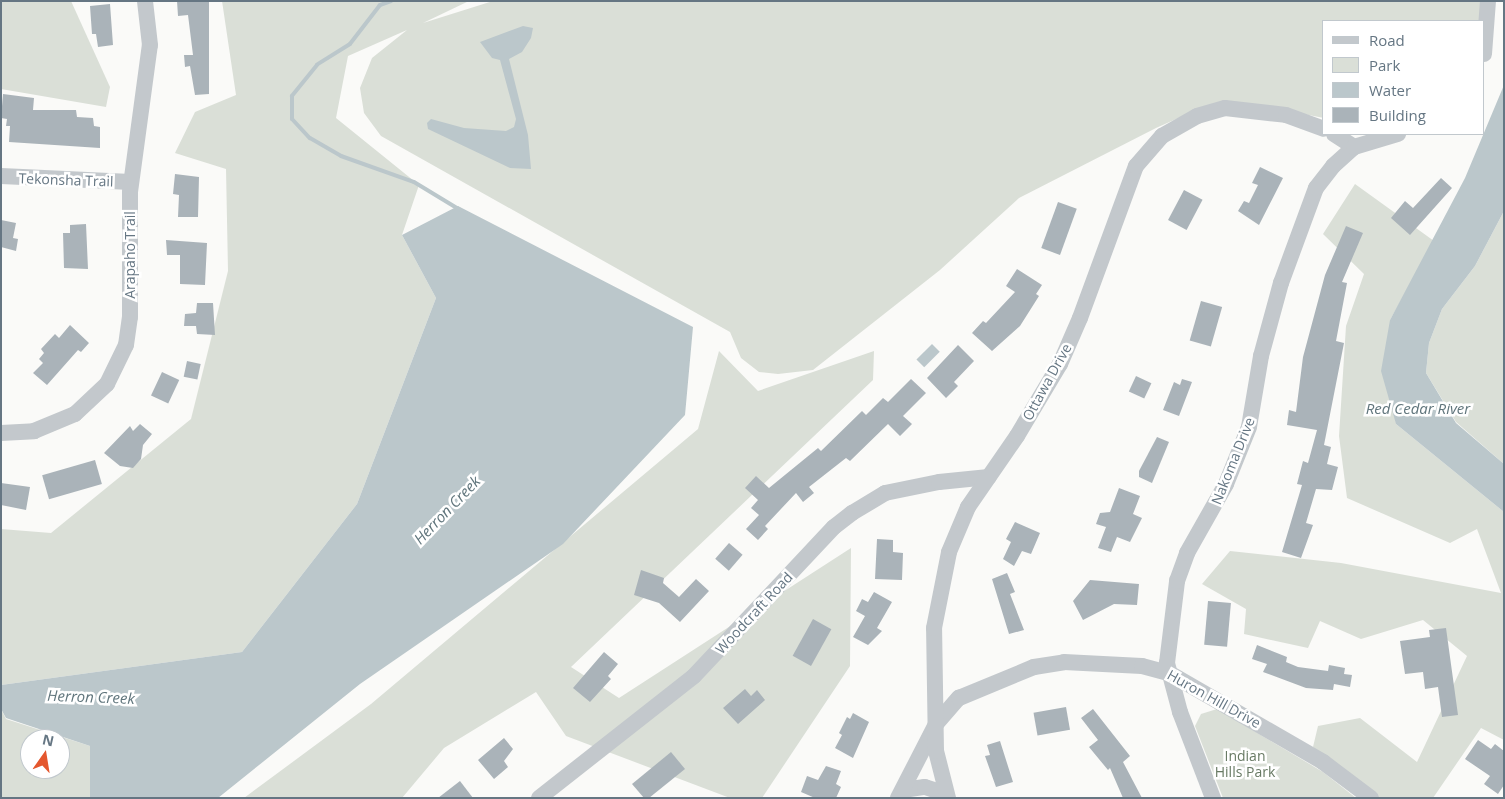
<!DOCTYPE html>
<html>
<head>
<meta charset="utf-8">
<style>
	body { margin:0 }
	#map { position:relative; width:1505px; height:799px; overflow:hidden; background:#fafaf8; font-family:"Open Sans",sans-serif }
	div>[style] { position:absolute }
	.green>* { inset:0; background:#dadfd7 }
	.water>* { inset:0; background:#bbc7cb; transform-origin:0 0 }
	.stream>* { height:4px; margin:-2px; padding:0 2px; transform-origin:2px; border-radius:2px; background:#bbc7cb }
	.building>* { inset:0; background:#aab3b9; transform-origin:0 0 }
	.minor>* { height:16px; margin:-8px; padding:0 8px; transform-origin:8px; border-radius:8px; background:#c3c8cc }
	span { translate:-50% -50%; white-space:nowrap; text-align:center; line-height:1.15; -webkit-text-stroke:5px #fff; paint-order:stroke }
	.street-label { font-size:14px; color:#657683 }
	.park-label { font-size:14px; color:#687a64 }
	.water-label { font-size:15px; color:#60757c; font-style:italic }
	.frame { position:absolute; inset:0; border:2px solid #657683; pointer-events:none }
	.legend { position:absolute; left:1322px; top:20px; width:162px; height:115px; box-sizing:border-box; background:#fff; border:1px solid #c1c8cd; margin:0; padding:6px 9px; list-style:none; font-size:15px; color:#657683 }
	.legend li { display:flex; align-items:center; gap:10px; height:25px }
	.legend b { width:25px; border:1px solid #c1c8cd }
	.north { position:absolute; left:20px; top:729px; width:50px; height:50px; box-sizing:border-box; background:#fff; border:1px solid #c1c8cd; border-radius:50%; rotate:13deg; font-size:14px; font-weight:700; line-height:20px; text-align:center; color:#657683 }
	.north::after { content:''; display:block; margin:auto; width:18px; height:22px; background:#e4572e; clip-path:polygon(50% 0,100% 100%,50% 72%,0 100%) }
</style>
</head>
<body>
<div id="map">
	<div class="green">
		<div style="clip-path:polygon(1px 1px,71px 1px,110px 87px,106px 107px,1px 89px)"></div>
		<div style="clip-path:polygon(222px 1px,469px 1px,423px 23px,493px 1px,1481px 1px,1480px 21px,1324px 21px,1324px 118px,1257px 105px,1203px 107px,1156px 128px,1019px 198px,940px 270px,813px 370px,778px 374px,759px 372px,741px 358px,730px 332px,381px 136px,364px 113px,360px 88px,372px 58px,407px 30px,348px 56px,336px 118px,419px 185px,402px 235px,436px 298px,357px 504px,242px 652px,1px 685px,1px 529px,51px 533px,191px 419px,228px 271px,226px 169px,175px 153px,195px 112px,236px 95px)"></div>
		<div style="clip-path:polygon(1355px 184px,1434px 241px,1390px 320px,1396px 424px,1504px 512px,1504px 740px,1481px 728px,1433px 798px,1374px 798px,1313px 747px,1318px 726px,1360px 718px,1417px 762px,1467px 656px,1423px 620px,1361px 639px,1320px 621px,1308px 648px,1244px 634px,1246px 609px,1202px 584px,1230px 551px,1341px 563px,1501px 593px,1477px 529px,1450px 543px,1347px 498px,1339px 436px,1346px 326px,1364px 274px,1323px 234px)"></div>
		<div style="clip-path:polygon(1504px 211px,1504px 464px,1456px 422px,1426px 373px,1429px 343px,1442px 309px,1475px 266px)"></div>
		<div style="clip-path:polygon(719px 351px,758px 391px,874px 351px,873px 380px,571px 667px,619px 698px,851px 548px,850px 666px,762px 798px,730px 798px,566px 736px,536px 692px,444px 748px,402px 798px,244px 798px,371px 704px,698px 429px)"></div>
		<div style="clip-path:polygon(evenodd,1px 709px,6px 719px,90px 746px,90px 798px,1px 798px,1px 709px,30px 739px,60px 739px,60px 769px,30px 769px,30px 739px)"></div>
		<div style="clip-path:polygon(1217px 709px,1323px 772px,1356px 798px,1223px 798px,1195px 726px,1201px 714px)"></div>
	</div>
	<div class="water">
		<div style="clip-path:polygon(523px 26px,533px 28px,531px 38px,522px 52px,509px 59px,528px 135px,531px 169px,510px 168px,428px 129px,427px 123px,431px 119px,464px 128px,506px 131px,514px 127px,516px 119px,500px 60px,492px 58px,480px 42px)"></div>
		<div style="clip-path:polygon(1504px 85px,1504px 211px,1475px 266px,1442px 309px,1429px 343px,1426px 373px,1456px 423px,1504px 464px,1504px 512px,1396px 424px,1381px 371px,1390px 320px,1465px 178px)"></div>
		<div style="clip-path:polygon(458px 206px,693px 327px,685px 415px,563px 544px,360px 684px,218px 798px,90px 798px,90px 746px,6px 718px,1px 709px,1px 685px,242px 652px,357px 504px,436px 298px,402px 235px)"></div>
		<div style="left:932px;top:344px;width:11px;height:22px;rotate:45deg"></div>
	</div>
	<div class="stream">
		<div style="left:391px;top:1px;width:12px;rotate:160deg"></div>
		<div style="left:380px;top:5px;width:49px;rotate:127.6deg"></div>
		<div style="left:350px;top:44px;width:39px;rotate:148deg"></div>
		<div style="left:317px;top:65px;width:40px;rotate:129deg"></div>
		<div style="left:292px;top:96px;width:23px;rotate:90deg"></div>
		<div style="left:292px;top:119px;width:26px;rotate:47deg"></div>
		<div style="left:310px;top:138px;width:36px;rotate:30deg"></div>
		<div style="left:341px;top:156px;width:77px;rotate:19.6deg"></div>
		<div style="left:414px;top:182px;width:54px;rotate:31.3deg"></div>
	</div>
	<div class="building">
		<div style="clip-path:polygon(177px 1px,209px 1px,209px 94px,195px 95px,190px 66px,185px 67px,184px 55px,193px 55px,188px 15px,178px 16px)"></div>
		<div style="clip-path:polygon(110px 4px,113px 45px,98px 47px,96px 34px,92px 34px,90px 6px)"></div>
		<div style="clip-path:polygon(3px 94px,34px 98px,33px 110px,76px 110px,77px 117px,93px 118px,94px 126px,100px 127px,100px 148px,9px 142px,10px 126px,6px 126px,7px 119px,1px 118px)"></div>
		<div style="clip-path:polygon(1260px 167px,1283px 178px,1259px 225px,1238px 211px,1244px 201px,1249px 203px,1258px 185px,1252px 183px)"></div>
		<div style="clip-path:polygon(175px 174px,199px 177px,198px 217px,178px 217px,179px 195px,173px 194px)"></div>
		<div style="clip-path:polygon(1441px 178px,1452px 188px,1410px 235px,1391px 218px,1405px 201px,1413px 208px)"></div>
		<div style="left:1184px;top:190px;width:21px;height:34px;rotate:28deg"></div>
		<div style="left:1058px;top:202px;width:20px;height:49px;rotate:20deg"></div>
		<div style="clip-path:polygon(1px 220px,16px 223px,13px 238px,18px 239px,16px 251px,1px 247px)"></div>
		<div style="clip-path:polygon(86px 224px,88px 269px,64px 268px,63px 233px,70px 233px,70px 225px)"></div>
		<div style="clip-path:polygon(1346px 226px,1363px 233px,1342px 282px,1347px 283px,1336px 341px,1344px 343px,1324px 445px,1331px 447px,1327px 464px,1338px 467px,1332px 490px,1316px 489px,1306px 523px,1313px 525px,1301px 558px,1282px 552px,1302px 485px,1297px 484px,1303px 461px,1308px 463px,1317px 430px,1287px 425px,1289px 410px,1296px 412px,1303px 357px,1325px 275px)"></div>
		<div style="clip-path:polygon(166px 240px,207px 243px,205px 285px,180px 284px,180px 255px,167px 255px)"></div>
		<div style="clip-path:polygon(1017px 269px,1042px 285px,1036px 294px,1039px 296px,1020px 326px,992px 351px,972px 333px,983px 321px,986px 323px,1015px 292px,1006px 286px)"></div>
		<div style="left:1201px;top:301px;width:22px;height:41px;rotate:16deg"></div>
		<div style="clip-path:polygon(197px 303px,213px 303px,215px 335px,197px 334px,196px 326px,184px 326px,185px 314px,196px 313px)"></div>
		<div style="clip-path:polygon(70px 325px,89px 343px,81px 352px,78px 350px,47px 385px,33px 373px,43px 363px,39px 359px,44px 353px,41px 349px,55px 334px,59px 338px)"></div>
		<div style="clip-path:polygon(958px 345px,974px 361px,954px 382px,958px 386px,946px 398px,927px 378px)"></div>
		<div style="left:187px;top:361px;width:14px;height:16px;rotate:12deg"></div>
		<div style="left:162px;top:372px;width:19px;height:26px;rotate:25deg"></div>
		<div style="left:1136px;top:376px;width:17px;height:17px;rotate:25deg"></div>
		<div style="clip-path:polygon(911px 379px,926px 393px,903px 416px,912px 424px,900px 436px,888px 424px,850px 461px,846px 458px,809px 487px,814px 493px,803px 502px,796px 493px,765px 526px,768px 529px,758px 540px,746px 529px,759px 515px,751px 508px,758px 500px,745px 488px,756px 476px,769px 488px,818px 448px,821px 451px,862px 411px,866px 415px,883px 398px,888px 402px)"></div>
		<div style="clip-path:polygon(1182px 379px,1192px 382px,1179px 416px,1163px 410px,1174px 382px,1180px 385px)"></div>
		<div style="clip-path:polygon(140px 424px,152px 434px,143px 445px,141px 459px,133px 468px,120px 466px,104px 453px,130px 426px,133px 431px)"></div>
		<div style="clip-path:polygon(1157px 437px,1169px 442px,1152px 483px,1139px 477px,1139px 471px)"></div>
		<div style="left:95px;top:460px;width:25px;height:55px;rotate:74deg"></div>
		<div style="clip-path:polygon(1px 483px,30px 487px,26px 510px,1px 505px)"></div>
		<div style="clip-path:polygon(1119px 488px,1140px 496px,1133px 514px,1142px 518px,1130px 542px,1117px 537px,1111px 552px,1098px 548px,1106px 527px,1096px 524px,1100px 513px,1110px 512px)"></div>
		<div style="clip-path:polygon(1015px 522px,1040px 533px,1031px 554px,1022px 551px,1014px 566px,1003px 559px,1011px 542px,1006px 539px)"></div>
		<div style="clip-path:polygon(877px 539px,893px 540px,893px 552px,903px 553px,902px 580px,875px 579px)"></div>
		<div style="left:729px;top:543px;width:18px;height:21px;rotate:41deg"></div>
		<div style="clip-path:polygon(641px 570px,664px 578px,663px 583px,679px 597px,696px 579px,709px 591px,680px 622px,659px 603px,634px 595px)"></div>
		<div style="clip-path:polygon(1007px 573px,1015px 592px,1010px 594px,1024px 630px,1009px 634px,992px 579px)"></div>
		<div style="clip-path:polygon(1090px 580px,1139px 584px,1137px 605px,1114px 604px,1083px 620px,1073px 601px)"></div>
		<div style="clip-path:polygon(874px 592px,892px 602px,877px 628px,882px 631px,868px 645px,853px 637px,865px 616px,856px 611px,862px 599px,868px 602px)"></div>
		<div style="left:1208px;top:601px;width:23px;height:44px;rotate:5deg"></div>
		<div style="left:813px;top:619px;width:21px;height:42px;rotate:29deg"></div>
		<div style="clip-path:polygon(1446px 628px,1458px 715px,1442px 717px,1438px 687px,1425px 689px,1423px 672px,1405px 674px,1400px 641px,1430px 637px,1429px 630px)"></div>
		<div style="clip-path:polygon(1257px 645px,1287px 657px,1286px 662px,1298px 667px,1328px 671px,1329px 665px,1345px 668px,1344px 674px,1352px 675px,1350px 687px,1334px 684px,1333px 690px,1306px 688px,1263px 672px,1267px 664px,1252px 659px)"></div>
		<div style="clip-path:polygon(604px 652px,618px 664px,608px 676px,611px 679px,590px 702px,573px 688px)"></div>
		<div style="clip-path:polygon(745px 689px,751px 696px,757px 690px,765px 700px,738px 724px,723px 708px)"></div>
		<div style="left:1066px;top:707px;width:23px;height:33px;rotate:80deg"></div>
		<div style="clip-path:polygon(1093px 709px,1130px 756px,1123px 762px,1142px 798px,1123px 798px,1110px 768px,1108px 770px,1089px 747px,1098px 740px,1081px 718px)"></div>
		<div style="clip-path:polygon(853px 713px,869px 722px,853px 758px,835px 748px,842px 735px,839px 733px,847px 717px,850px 719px)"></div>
		<div style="clip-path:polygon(504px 738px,513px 749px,504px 761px,508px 767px,494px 779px,478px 760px)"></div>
		<div style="clip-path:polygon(1478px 740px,1491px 749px,1495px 744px,1504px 751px,1504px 785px,1498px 794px,1484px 784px,1490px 776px,1465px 759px)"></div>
		<div style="clip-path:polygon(1000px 741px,1013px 782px,996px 787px,985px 756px,990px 755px,987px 745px)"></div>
		<div style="clip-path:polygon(671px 752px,685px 769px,649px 798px,644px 798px,632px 784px)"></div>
		<div style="clip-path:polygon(826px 766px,841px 771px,836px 784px,841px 787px,836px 798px,815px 798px,801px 792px,807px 776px,818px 780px)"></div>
		<div style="clip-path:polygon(460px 781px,473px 798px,438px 798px)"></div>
	</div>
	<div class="minor">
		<div style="left:1484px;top:54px;width:53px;rotate:-85.7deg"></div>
		<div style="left:1334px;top:134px;width:24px;rotate:33deg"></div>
		<div style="left:1px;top:176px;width:130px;rotate:2.6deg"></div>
		<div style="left:1px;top:433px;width:33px;rotate:-3deg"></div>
		<div style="left:34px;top:431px;width:44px;rotate:-22.5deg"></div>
		<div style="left:75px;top:414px;width:44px;rotate:-43.2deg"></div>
		<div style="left:107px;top:384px;width:43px;rotate:-64deg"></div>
		<div style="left:126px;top:345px;width:28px;rotate:-82deg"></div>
		<div style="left:130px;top:317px;width:125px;rotate:-90deg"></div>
		<div style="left:130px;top:192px;width:148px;rotate:-82.3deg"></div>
		<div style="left:150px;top:45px;width:44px;rotate:-96.5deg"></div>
		<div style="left:903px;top:790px;width:22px;rotate:-8deg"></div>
		<div style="left:925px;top:787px;width:22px;rotate:18deg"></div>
		<div style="left:539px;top:798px;width:197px;rotate:-38.2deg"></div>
		<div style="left:694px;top:676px;width:204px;rotate:-46.8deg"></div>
		<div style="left:834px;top:527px;width:23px;rotate:-38deg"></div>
		<div style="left:852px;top:513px;width:39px;rotate:-31deg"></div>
		<div style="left:885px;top:493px;width:55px;rotate:-11.5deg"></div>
		<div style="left:939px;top:482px;width:50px;rotate:-5.7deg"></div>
		<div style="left:898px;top:798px;width:83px;rotate:-62.8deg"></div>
		<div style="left:936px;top:724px;width:35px;rotate:-49deg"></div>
		<div style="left:959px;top:698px;width:81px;rotate:-22.5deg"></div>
		<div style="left:1034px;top:667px;width:30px;rotate:-9deg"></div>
		<div style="left:1064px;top:662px;width:78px;rotate:2.9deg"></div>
		<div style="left:1142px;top:666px;width:28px;rotate:15deg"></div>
		<div style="left:1169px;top:673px;width:178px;rotate:30deg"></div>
		<div style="left:1323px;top:762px;width:60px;rotate:36.9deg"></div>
		<div style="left:948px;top:798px;width:49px;rotate:-104.3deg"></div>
		<div style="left:936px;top:751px;width:123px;rotate:-90.9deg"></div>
		<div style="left:934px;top:628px;width:77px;rotate:-78.8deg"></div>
		<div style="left:949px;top:552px;width:49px;rotate:-67.1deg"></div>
		<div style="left:968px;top:507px;width:86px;rotate:-55.4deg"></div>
		<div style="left:1017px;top:436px;width:84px;rotate:-59.2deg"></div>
		<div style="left:1060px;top:364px;width:50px;rotate:-66.5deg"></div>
		<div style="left:1080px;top:318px;width:162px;rotate:-69.8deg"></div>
		<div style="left:1136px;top:166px;width:40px;rotate:-49deg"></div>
		<div style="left:1162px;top:136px;width:40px;rotate:-29.7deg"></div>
		<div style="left:1197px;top:116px;width:29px;rotate:-16deg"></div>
		<div style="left:1225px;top:108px;width:61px;rotate:6.5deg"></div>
		<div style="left:1286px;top:115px;width:40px;rotate:20.2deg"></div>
		<div style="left:1213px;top:798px;width:92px;rotate:-111deg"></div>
		<div style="left:1180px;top:712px;width:51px;rotate:-104.9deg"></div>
		<div style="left:1167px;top:663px;width:83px;rotate:-83deg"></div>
		<div style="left:1177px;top:581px;width:30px;rotate:-70deg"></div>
		<div style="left:1187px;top:553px;width:79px;rotate:-60.5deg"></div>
		<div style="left:1226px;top:484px;width:61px;rotate:-68deg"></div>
		<div style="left:1249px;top:427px;width:72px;rotate:-80.4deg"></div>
		<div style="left:1261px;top:356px;width:76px;rotate:-74.7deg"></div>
		<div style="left:1281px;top:283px;width:101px;rotate:-69.8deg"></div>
		<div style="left:1316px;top:188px;width:28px;rotate:-52deg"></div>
		<div style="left:1333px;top:166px;width:28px;rotate:-42deg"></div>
		<div style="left:1354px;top:147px;width:46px;rotate:-16.5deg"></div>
	</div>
	<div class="street-label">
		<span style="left:66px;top:180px;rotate:2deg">Tekonsha Trail</span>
		<span style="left:130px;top:255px;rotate:-90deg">Arapaho Trail</span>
		<span style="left:1047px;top:382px;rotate:-61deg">Ottawa Drive</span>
		<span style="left:1233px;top:461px;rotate:-68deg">Nakoma Drive</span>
		<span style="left:754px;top:613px;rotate:-47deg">Woodcraft Road</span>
		<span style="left:1214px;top:699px;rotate:29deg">Huron Hill Drive</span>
	</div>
	<div class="park-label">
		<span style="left:1245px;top:764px">Indian<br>Hills Park</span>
	</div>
	<div class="water-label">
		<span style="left:1418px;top:409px">Red Cedar River</span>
		<span style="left:447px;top:510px;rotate:-46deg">Herron Creek</span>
		<span style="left:91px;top:697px;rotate:2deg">Herron Creek</span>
	</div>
	<div class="frame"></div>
	<ul class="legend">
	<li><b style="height:6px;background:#c3c8cc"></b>Road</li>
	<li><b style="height:14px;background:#dadfd7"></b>Park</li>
	<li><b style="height:14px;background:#bbc7cb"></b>Water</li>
	<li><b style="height:14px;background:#aab3b9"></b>Building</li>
	</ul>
	<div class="north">N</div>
</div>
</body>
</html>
